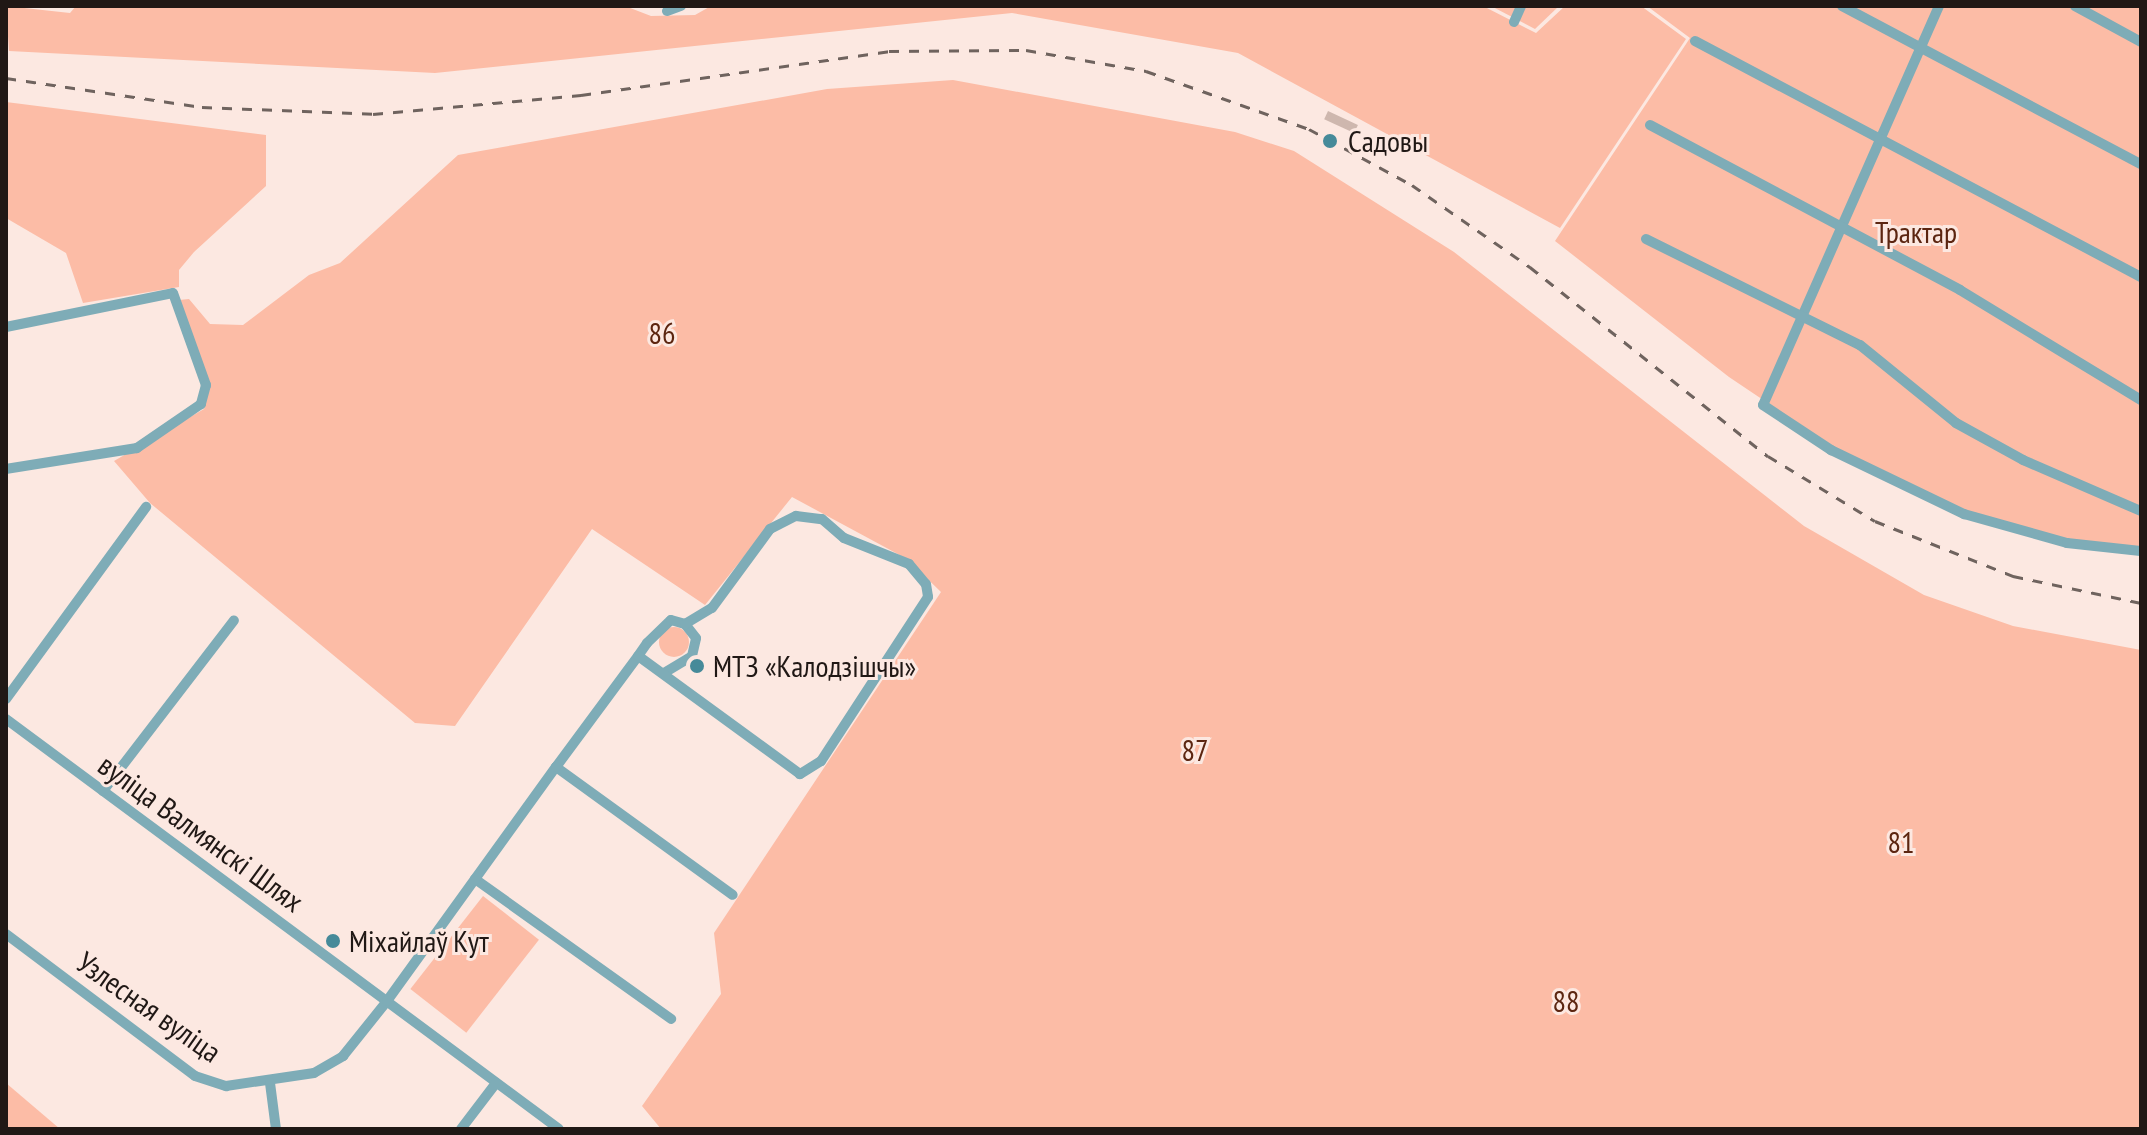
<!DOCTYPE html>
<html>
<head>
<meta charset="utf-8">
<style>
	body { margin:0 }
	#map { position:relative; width:2147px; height:1135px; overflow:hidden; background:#fce8e1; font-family:"PT Sans Narrow",sans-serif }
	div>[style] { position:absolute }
	.green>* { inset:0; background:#fcbca6; transform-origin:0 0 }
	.round { border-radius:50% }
	.building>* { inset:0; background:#ceb7ae; transform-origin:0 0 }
	.minor>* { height:10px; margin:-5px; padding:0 5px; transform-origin:5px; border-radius:5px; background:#7eacb7 }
	.rail>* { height:3px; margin-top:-1.5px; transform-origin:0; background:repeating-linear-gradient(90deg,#6f635e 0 10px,transparent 0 20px) }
	.dots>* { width:22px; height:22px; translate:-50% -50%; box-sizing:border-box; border:4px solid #fce8e1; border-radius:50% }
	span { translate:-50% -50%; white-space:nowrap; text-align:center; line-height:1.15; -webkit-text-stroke:6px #fce8e1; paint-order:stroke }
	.poi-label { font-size:30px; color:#201815 }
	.left { translate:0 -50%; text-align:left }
	.park-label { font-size:30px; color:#5c2510 }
	.street-label { font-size:30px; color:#201815 }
	.frame { position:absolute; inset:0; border:8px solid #201815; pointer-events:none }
</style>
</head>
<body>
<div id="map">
	<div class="green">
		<div style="clip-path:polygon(6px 6px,70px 13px,76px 6px,625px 6px,651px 16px,695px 15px,711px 6px,1483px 6px,1536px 33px,1565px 6px,1641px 6px,1686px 39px,1560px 228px,1238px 53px,1012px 13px,435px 73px,9px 51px)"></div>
		<div style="clip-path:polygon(1491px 6px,1559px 6px,1535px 29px)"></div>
		<div style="clip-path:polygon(1647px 6px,2141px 6px,2141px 547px,2068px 539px,1965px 511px,1833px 447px,1729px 377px,1555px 241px,1690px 38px)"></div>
		<div style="clip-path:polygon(953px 80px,1235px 132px,1294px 151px,1454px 252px,1804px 526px,1924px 595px,2013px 626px,2141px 650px,2141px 1129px,661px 1129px,642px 1106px,721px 994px,714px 933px,941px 592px,907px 559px,792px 497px,705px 605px,592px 529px,455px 726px,415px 723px,150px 503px,114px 461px,204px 409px,210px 385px,179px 300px,189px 299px,210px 324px,243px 325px,309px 275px,340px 263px,458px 155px,827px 89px)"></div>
		<div style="clip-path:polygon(6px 102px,266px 135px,266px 186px,194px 252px,179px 270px,179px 287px,83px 303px,66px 253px,6px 218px)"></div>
		<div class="round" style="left:659px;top:627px;width:30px;height:30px"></div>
		<div style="left:483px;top:896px;width:71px;height:118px;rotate:38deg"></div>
		<div style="clip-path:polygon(6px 1083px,60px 1129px,6px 1129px)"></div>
	</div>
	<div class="building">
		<div style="left:1328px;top:111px;width:33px;height:9px;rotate:25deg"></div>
	</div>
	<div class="minor">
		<div style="left:1842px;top:6px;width:338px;rotate:27.9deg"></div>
		<div style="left:1939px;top:6px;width:436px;rotate:113.8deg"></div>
		<div style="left:1763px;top:405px;width:82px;rotate:33.5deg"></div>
		<div style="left:1831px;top:450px;width:148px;rotate:25.7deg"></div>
		<div style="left:1964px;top:514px;width:107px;rotate:15.7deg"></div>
		<div style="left:2067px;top:543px;width:74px;rotate:6.2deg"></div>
		<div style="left:2075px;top:6px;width:75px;rotate:28.6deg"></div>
		<div style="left:667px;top:11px;width:15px;rotate:-20deg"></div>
		<div style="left:1514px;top:22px;width:17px;rotate:-66deg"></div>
		<div style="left:1695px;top:41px;width:505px;rotate:27.89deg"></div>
		<div style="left:1650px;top:125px;width:351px;rotate:28deg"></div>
		<div style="left:1960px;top:290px;width:212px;rotate:31.3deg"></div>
		<div style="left:1646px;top:239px;width:239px;rotate:26.4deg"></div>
		<div style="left:1860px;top:345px;width:124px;rotate:39.1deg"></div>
		<div style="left:1956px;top:423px;width:77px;rotate:28.9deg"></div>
		<div style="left:2023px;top:460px;width:129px;rotate:23.4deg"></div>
		<div style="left:6px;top:327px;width:170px;rotate:-11.5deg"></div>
		<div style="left:173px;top:293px;width:98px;rotate:70.3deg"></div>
		<div style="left:206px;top:385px;width:20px;rotate:105deg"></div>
		<div style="left:201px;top:404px;width:78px;rotate:145.5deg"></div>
		<div style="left:137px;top:448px;width:133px;rotate:170.9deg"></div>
		<div style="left:664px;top:673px;width:33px;rotate:-31deg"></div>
		<div style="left:692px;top:656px;width:18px;rotate:-77deg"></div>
		<div style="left:696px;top:638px;width:18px;rotate:-128deg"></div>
		<div style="left:6px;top:699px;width:238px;rotate:-53.9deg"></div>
		<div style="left:6px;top:719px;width:688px;rotate:36.55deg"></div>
		<div style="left:556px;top:767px;width:218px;rotate:35.9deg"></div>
		<div style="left:103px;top:791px;width:215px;rotate:-52.5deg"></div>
		<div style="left:475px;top:879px;width:241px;rotate:35.5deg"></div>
		<div style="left:6px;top:934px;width:236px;rotate:36.9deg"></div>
		<div style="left:195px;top:1076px;width:33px;rotate:18deg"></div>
		<div style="left:226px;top:1086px;width:89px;rotate:-8.4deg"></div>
		<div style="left:314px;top:1073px;width:34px;rotate:-30deg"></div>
		<div style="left:343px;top:1056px;width:70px;rotate:-51.3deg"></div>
		<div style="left:387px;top:1001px;width:289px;rotate:-54.2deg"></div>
		<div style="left:556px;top:767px;width:138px;rotate:-53.5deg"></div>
		<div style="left:638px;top:656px;width:16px;rotate:-55deg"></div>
		<div style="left:647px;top:643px;width:33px;rotate:-44deg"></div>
		<div style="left:671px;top:620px;width:15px;rotate:16deg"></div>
		<div style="left:685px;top:624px;width:31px;rotate:-31deg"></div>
		<div style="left:712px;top:608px;width:98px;rotate:-53.7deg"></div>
		<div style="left:770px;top:529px;width:29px;rotate:-27deg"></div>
		<div style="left:796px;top:516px;width:26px;rotate:7deg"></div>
		<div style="left:822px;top:519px;width:29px;rotate:41deg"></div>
		<div style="left:844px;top:538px;width:70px;rotate:21.8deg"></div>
		<div style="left:909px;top:564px;width:26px;rotate:50deg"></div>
		<div style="left:926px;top:584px;width:13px;rotate:81deg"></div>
		<div style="left:928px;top:597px;width:196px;rotate:123.1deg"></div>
		<div style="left:821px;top:761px;width:25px;rotate:148deg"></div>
		<div style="left:800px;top:774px;width:200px;rotate:-143.9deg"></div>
		<div style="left:270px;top:1083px;width:46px;rotate:82.6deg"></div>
		<div style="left:461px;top:1129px;width:58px;rotate:-52.7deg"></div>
	</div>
	<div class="rail">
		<div style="left:6px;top:78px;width:198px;rotate:8.4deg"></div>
		<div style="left:202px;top:107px;width:171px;rotate:2.3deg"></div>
		<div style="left:373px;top:114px;width:209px;rotate:-5.2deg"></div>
		<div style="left:581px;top:95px;width:311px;rotate:-8.1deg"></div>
		<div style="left:889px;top:51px;width:137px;rotate:-0.4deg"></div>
		<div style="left:1026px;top:50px;width:122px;rotate:9.9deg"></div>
		<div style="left:1146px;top:71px;width:173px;rotate:19.6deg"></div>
		<div style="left:1309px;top:129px;width:117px;rotate:28.5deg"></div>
		<div style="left:1412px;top:185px;width:144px;rotate:34.8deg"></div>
		<div style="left:1530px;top:267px;width:304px;rotate:38.5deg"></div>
		<div style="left:1768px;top:456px;width:125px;rotate:31.3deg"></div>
		<div style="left:1875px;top:521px;width:149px;rotate:21.7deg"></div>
		<div style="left:2013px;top:576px;width:131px;rotate:11.9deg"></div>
	</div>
	<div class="dots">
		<div style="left:1330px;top:141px;background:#468a99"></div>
		<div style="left:697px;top:666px;background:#468a99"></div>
		<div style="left:333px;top:941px;background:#468a99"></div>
	</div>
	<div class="poi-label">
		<span class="left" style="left:1348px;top:141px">Садовы</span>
		<span class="left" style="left:713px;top:666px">МТЗ «Калодзішчы»</span>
		<span class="left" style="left:349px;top:941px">Міхайлаў Кут</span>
	</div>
	<div class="park-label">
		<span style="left:1916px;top:232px">Трактар</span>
		<span style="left:662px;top:333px">86</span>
		<span style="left:1195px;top:750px">87</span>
		<span style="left:1901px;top:842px">81</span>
		<span style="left:1566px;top:1001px">88</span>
	</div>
	<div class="street-label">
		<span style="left:201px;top:833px;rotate:36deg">вуліца Валмянскі Шлях</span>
		<span style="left:149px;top:1007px;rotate:35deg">Узлесная вуліца</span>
	</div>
	<div class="frame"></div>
</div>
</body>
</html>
